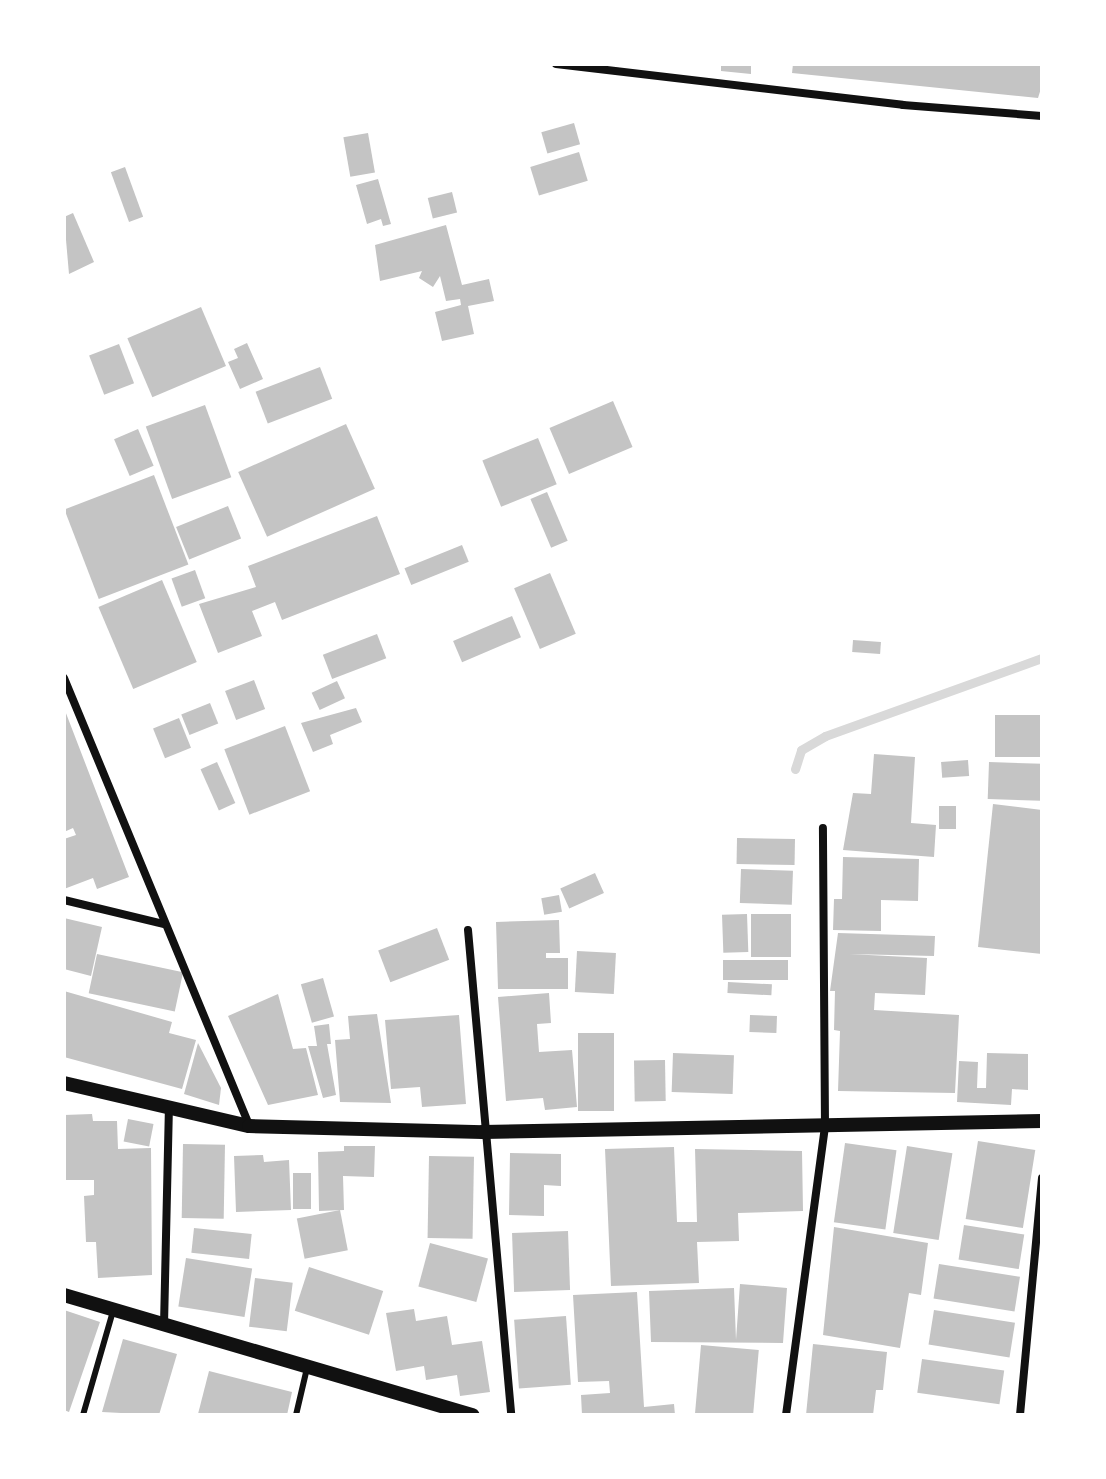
<!DOCTYPE html>
<html>
<head>
<meta charset="utf-8">
<style>
	body { margin:0 }
	#map { position:relative; width:1106px; height:1479px; overflow:hidden; background:#fff; font-family:"Roboto Serif",serif }
	div>[style] { position:absolute }
	.stream>* { height:9px; margin:-4.5px; padding:0 4.5px; transform-origin:4.5px; border-radius:4.5px; background:#d9d9d9 }
	.building>* { inset:0; background:#c4c4c4; transform-origin:0 0 }
	.service>* { height:6px; margin:-3px; padding:0 3px; transform-origin:3px; border-radius:3px; background:#111 }
	.minor>* { height:8px; margin:-4px; padding:0 4px; transform-origin:4px; border-radius:4px; background:#111 }
	.tertiary>* { height:14px; margin:-7px; padding:0 7px; transform-origin:7px; border-radius:7px; background:#111 }
	span { translate:-50% -50%; white-space:nowrap; text-align:center; line-height:1.15; -webkit-text-stroke:8px #fff; paint-order:stroke }
	.frame { position:absolute; inset:0; border:66px solid #fff; pointer-events:none }
</style>
</head>
<body>
<div id="map">
	<div class="stream">
		<div style="left:795px;top:769px;width:20px;rotate:-72deg"></div>
		<div style="left:801px;top:750px;width:28px;rotate:-30deg"></div>
		<div style="left:825px;top:736px;width:231px;rotate:-19.8deg"></div>
	</div>
	<div class="building">
		<div style="clip-path:polygon(721px 64px,751px 64px,751px 74px,721px 71px)"></div>
		<div style="clip-path:polygon(793px 64px,1042px 64px,1042px 85px,1038px 98px,792px 73px)"></div>
		<div style="left:574px;top:123px;width:22px;height:34px;rotate:74deg"></div>
		<div style="left:368px;top:133px;width:40px;height:25px;rotate:80deg"></div>
		<div style="left:579px;top:152px;width:30px;height:51px;rotate:73deg"></div>
		<div style="left:125px;top:167px;width:53px;height:15px;rotate:70deg"></div>
		<div style="clip-path:polygon(378px 179px,391px 224px,383px 226px,381px 219px,367px 224px,356px 185px)"></div>
		<div style="left:452px;top:192px;width:21px;height:25px;rotate:76deg"></div>
		<div style="clip-path:polygon(73px 213px,94px 262px,69px 274px,64px 217px)"></div>
		<div style="clip-path:polygon(446px 225px,462px 285px,489px 279px,494px 301px,468px 306px,474px 334px,442px 341px,435px 312px,461px 305px,460px 299px,446px 301px,440px 276px,433px 287px,419px 278px,422px 271px,380px 281px,375px 245px)"></div>
		<div style="left:201px;top:307px;width:64px;height:80px;rotate:67deg"></div>
		<div style="clip-path:polygon(247px 343px,263px 379px,240px 389px,228px 362px,238px 358px,234px 349px)"></div>
		<div style="left:119px;top:344px;width:42px;height:32px;rotate:69deg"></div>
		<div style="left:320px;top:367px;width:34px;height:69px;rotate:69deg"></div>
		<div style="left:613px;top:401px;width:50px;height:69px;rotate:67deg"></div>
		<div style="left:205px;top:405px;width:77px;height:63px;rotate:70deg"></div>
		<div style="left:346px;top:424px;width:71px;height:118px;rotate:66deg"></div>
		<div style="left:138px;top:429px;width:40px;height:26px;rotate:67deg"></div>
		<div style="left:538px;top:438px;width:50px;height:60px;rotate:68deg"></div>
		<div style="left:154px;top:475px;width:96px;height:96px;rotate:69deg"></div>
		<div style="left:547px;top:492px;width:53px;height:18px;rotate:67deg"></div>
		<div style="left:228px;top:506px;width:35px;height:56px;rotate:68deg"></div>
		<div style="clip-path:polygon(377px 516px,400px 574px,282px 620px,275px 602px,252px 611px,262px 636px,218px 653px,199px 604px,256px 587px,248px 566px)"></div>
		<div style="left:462px;top:545px;width:18px;height:62px;rotate:68deg"></div>
		<div style="left:195px;top:570px;width:30px;height:25px;rotate:70deg"></div>
		<div style="left:550px;top:573px;width:66px;height:39px;rotate:67deg"></div>
		<div style="left:162px;top:580px;width:89px;height:69px;rotate:67deg"></div>
		<div style="left:512px;top:616px;width:23px;height:64px;rotate:67deg"></div>
		<div style="left:377px;top:634px;width:26px;height:58px;rotate:69deg"></div>
		<div style="left:853px;top:640px;width:28px;height:12px;rotate:4deg"></div>
		<div style="left:254px;top:680px;width:31px;height:31px;rotate:69deg"></div>
		<div style="left:337px;top:681px;width:19px;height:28px;rotate:65deg"></div>
		<div style="left:210px;top:703px;width:22px;height:31px;rotate:68deg"></div>
		<div style="clip-path:polygon(64px 708px,129px 877px,97px 889px,93px 878px,64px 889px,64px 839px,76px 835px,73px 828px,64px 832px)"></div>
		<div style="clip-path:polygon(356px 708px,362px 722px,330px 735px,333px 744px,313px 752px,301px 723px)"></div>
		<div style="left:995px;top:715px;width:47px;height:42px"></div>
		<div style="left:179px;top:718px;width:32px;height:28px;rotate:68deg"></div>
		<div style="left:285px;top:726px;width:70px;height:65px;rotate:69deg"></div>
		<div style="clip-path:polygon(874px 754px,915px 757px,911px 823px,936px 825px,934px 857px,843px 850px,853px 793px,871px 794px)"></div>
		<div style="left:968px;top:760px;width:16px;height:27px;rotate:86deg"></div>
		<div style="left:217px;top:762px;width:45px;height:18px;rotate:66deg"></div>
		<div style="left:989px;top:762px;width:53px;height:37px;rotate:2deg"></div>
		<div style="clip-path:polygon(993px 804px,1042px 810px,1042px 954px,978px 947px)"></div>
		<div style="left:939px;top:806px;width:17px;height:23px"></div>
		<div style="left:737px;top:838px;width:58px;height:26px;rotate:1deg"></div>
		<div style="clip-path:polygon(843px 857px,919px 859px,918px 901px,881px 900px,881px 931px,833px 930px,834px 899px,842px 899px)"></div>
		<div style="left:741px;top:869px;width:52px;height:34px;rotate:2deg"></div>
		<div style="left:595px;top:873px;width:22px;height:38px;rotate:66deg"></div>
		<div style="left:559px;top:895px;width:17px;height:18px;rotate:80deg"></div>
		<div style="left:747px;top:914px;width:38px;height:25px;rotate:88deg"></div>
		<div style="left:751px;top:914px;width:40px;height:43px"></div>
		<div style="clip-path:polygon(64px 918px,102px 927px,91px 976px,64px 969px)"></div>
		<div style="clip-path:polygon(559px 920px,560px 953px,546px 953px,546px 958px,568px 958px,568px 989px,498px 989px,496px 922px)"></div>
		<div style="left:437px;top:928px;width:34px;height:63px;rotate:69deg"></div>
		<div style="clip-path:polygon(838px 933px,935px 936px,934px 956px,849px 954px,927px 958px,925px 995px,875px 993px,874px 1010px,959px 1015px,955px 1093px,838px 1091px,840px 1031px,834px 1030px,835px 991px,830px 991px)"></div>
		<div style="left:577px;top:951px;width:39px;height:41px;rotate:3deg"></div>
		<div style="left:97px;top:954px;width:88px;height:40px;rotate:12deg"></div>
		<div style="left:788px;top:960px;width:20px;height:65px;rotate:90deg"></div>
		<div style="left:323px;top:978px;width:40px;height:23px;rotate:74deg"></div>
		<div style="left:728px;top:982px;width:44px;height:11px;rotate:3deg"></div>
		<div style="clip-path:polygon(64px 991px,172px 1022px,169px 1033px,196px 1040px,182px 1089px,64px 1057px)"></div>
		<div style="clip-path:polygon(549px 993px,551px 1023px,537px 1024px,539px 1052px,572px 1050px,577px 1107px,545px 1110px,543px 1098px,506px 1101px,498px 997px)"></div>
		<div style="clip-path:polygon(278px 994px,293px 1049px,306px 1048px,318px 1095px,268px 1105px,228px 1016px)"></div>
		<div style="clip-path:polygon(377px 1014px,391px 1103px,340px 1102px,335px 1040px,350px 1039px,348px 1016px)"></div>
		<div style="clip-path:polygon(459px 1015px,466px 1104px,422px 1107px,420px 1087px,391px 1089px,385px 1020px)"></div>
		<div style="left:750px;top:1015px;width:27px;height:17px;rotate:2deg"></div>
		<div style="clip-path:polygon(329px 1024px,331px 1044px,327px 1044px,336px 1095px,323px 1098px,308px 1046px,317px 1046px,314px 1026px)"></div>
		<div style="left:578px;top:1033px;width:36px;height:78px"></div>
		<div style="clip-path:polygon(198px 1043px,221px 1088px,219px 1105px,184px 1094px)"></div>
		<div style="left:673px;top:1053px;width:61px;height:39px;rotate:2deg"></div>
		<div style="clip-path:polygon(987px 1053px,1028px 1054px,1028px 1090px,1012px 1089px,1011px 1105px,957px 1102px,959px 1061px,978px 1062px,977px 1088px,986px 1088px)"></div>
		<div style="left:665px;top:1060px;width:41px;height:31px;rotate:89deg"></div>
		<div style="clip-path:polygon(92px 1114px,93px 1121px,117px 1121px,118px 1149px,151px 1148px,152px 1275px,98px 1278px,96px 1242px,86px 1242px,84px 1196px,94px 1195px,94px 1180px,64px 1180px,64px 1115px)"></div>
		<div style="left:128px;top:1119px;width:26px;height:23px;rotate:11deg"></div>
		<div style="left:978px;top:1141px;width:58px;height:79px;rotate:9deg"></div>
		<div style="left:845px;top:1143px;width:52px;height:80px;rotate:8deg"></div>
		<div style="left:183px;top:1144px;width:42px;height:74px;rotate:1deg"></div>
		<div style="clip-path:polygon(344px 1146px,375px 1146px,374px 1177px,343px 1176px,344px 1210px,319px 1211px,318px 1152px,344px 1151px)"></div>
		<div style="left:907px;top:1146px;width:46px;height:88px;rotate:9deg"></div>
		<div style="clip-path:polygon(674px 1147px,677px 1222px,697px 1222px,695px 1149px,802px 1151px,803px 1211px,738px 1213px,739px 1241px,697px 1242px,699px 1283px,611px 1286px,605px 1149px)"></div>
		<div style="clip-path:polygon(510px 1153px,561px 1154px,561px 1186px,544px 1185px,544px 1216px,509px 1215px)"></div>
		<div style="clip-path:polygon(263px 1155px,264px 1162px,289px 1160px,291px 1210px,236px 1212px,234px 1156px)"></div>
		<div style="left:429px;top:1156px;width:45px;height:82px;rotate:1deg"></div>
		<div style="left:293px;top:1173px;width:18px;height:36px"></div>
		<div style="left:340px;top:1210px;width:41px;height:44px;rotate:79deg"></div>
		<div style="left:964px;top:1225px;width:61px;height:35px;rotate:9deg"></div>
		<div style="clip-path:polygon(834px 1227px,928px 1243px,921px 1295px,909px 1293px,900px 1348px,823px 1335px)"></div>
		<div style="left:194px;top:1228px;width:58px;height:25px;rotate:6deg"></div>
		<div style="left:568px;top:1231px;width:59px;height:56px;rotate:88deg"></div>
		<div style="left:430px;top:1243px;width:60px;height:45px;rotate:15deg"></div>
		<div style="left:186px;top:1258px;width:67px;height:49px;rotate:9deg"></div>
		<div style="left:939px;top:1264px;width:82px;height:35px;rotate:9deg"></div>
		<div style="left:309px;top:1267px;width:78px;height:46px;rotate:18deg"></div>
		<div style="left:255px;top:1278px;width:38px;height:49px;rotate:7deg"></div>
		<div style="clip-path:polygon(740px 1284px,787px 1288px,783px 1343px,651px 1342px,649px 1291px,734px 1288px,736px 1340px)"></div>
		<div style="clip-path:polygon(637px 1292px,644px 1407px,674px 1404px,675px 1415px,582px 1415px,581px 1395px,610px 1393px,609px 1381px,578px 1382px,573px 1295px)"></div>
		<div style="clip-path:polygon(414px 1309px,416px 1321px,447px 1316px,452px 1345px,482px 1341px,490px 1392px,460px 1396px,457px 1375px,426px 1380px,424px 1366px,396px 1371px,386px 1313px)"></div>
		<div style="clip-path:polygon(64px 1310px,100px 1322px,69px 1412px,64px 1410px)"></div>
		<div style="left:934px;top:1310px;width:82px;height:35px;rotate:9deg"></div>
		<div style="left:566px;top:1316px;width:69px;height:52px;rotate:86deg"></div>
		<div style="clip-path:polygon(123px 1339px,177px 1354px,159px 1415px,102px 1412px)"></div>
		<div style="clip-path:polygon(813px 1344px,887px 1352px,883px 1390px,876px 1390px,873px 1415px,806px 1415px)"></div>
		<div style="left:701px;top:1345px;width:58px;height:70px;rotate:5deg"></div>
		<div style="left:922px;top:1359px;width:83px;height:34px;rotate:8deg"></div>
		<div style="clip-path:polygon(209px 1371px,292px 1392px,287px 1415px,198px 1414px)"></div>
	</div>
	<div class="service">
		<div style="left:83px;top:1415px;width:108px;rotate:-73.9deg"></div>
		<div style="left:296px;top:1415px;width:48px;rotate:-76.8deg"></div>
	</div>
	<div class="minor">
		<div style="left:556px;top:64px;width:349px;rotate:6.7deg"></div>
		<div style="left:903px;top:105px;width:139px;rotate:4.5deg"></div>
		<div style="left:64px;top:678px;width:484px;rotate:67.5deg"></div>
		<div style="left:64px;top:900px;width:102px;rotate:13.6deg"></div>
		<div style="left:468px;top:930px;width:487px;rotate:84.9deg"></div>
		<div style="left:164px;top:1325px;width:215px;rotate:-88.7deg"></div>
		<div style="left:786px;top:1415px;width:292px;rotate:-82.3deg"></div>
		<div style="left:825px;top:1126px;width:298px;rotate:-90.4deg"></div>
		<div style="left:1020px;top:1415px;width:238px;rotate:-84.7deg"></div>
	</div>
	<div class="tertiary">
		<div style="left:64px;top:1083px;width:190px;rotate:13.1deg"></div>
		<div style="left:249px;top:1126px;width:234px;rotate:1.5deg"></div>
		<div style="left:483px;top:1132px;width:559px;rotate:-1.13deg"></div>
		<div style="left:64px;top:1295px;width:426px;rotate:16.4deg"></div>
	</div>
	<div class="frame"></div>
</div>
</body>
</html>
